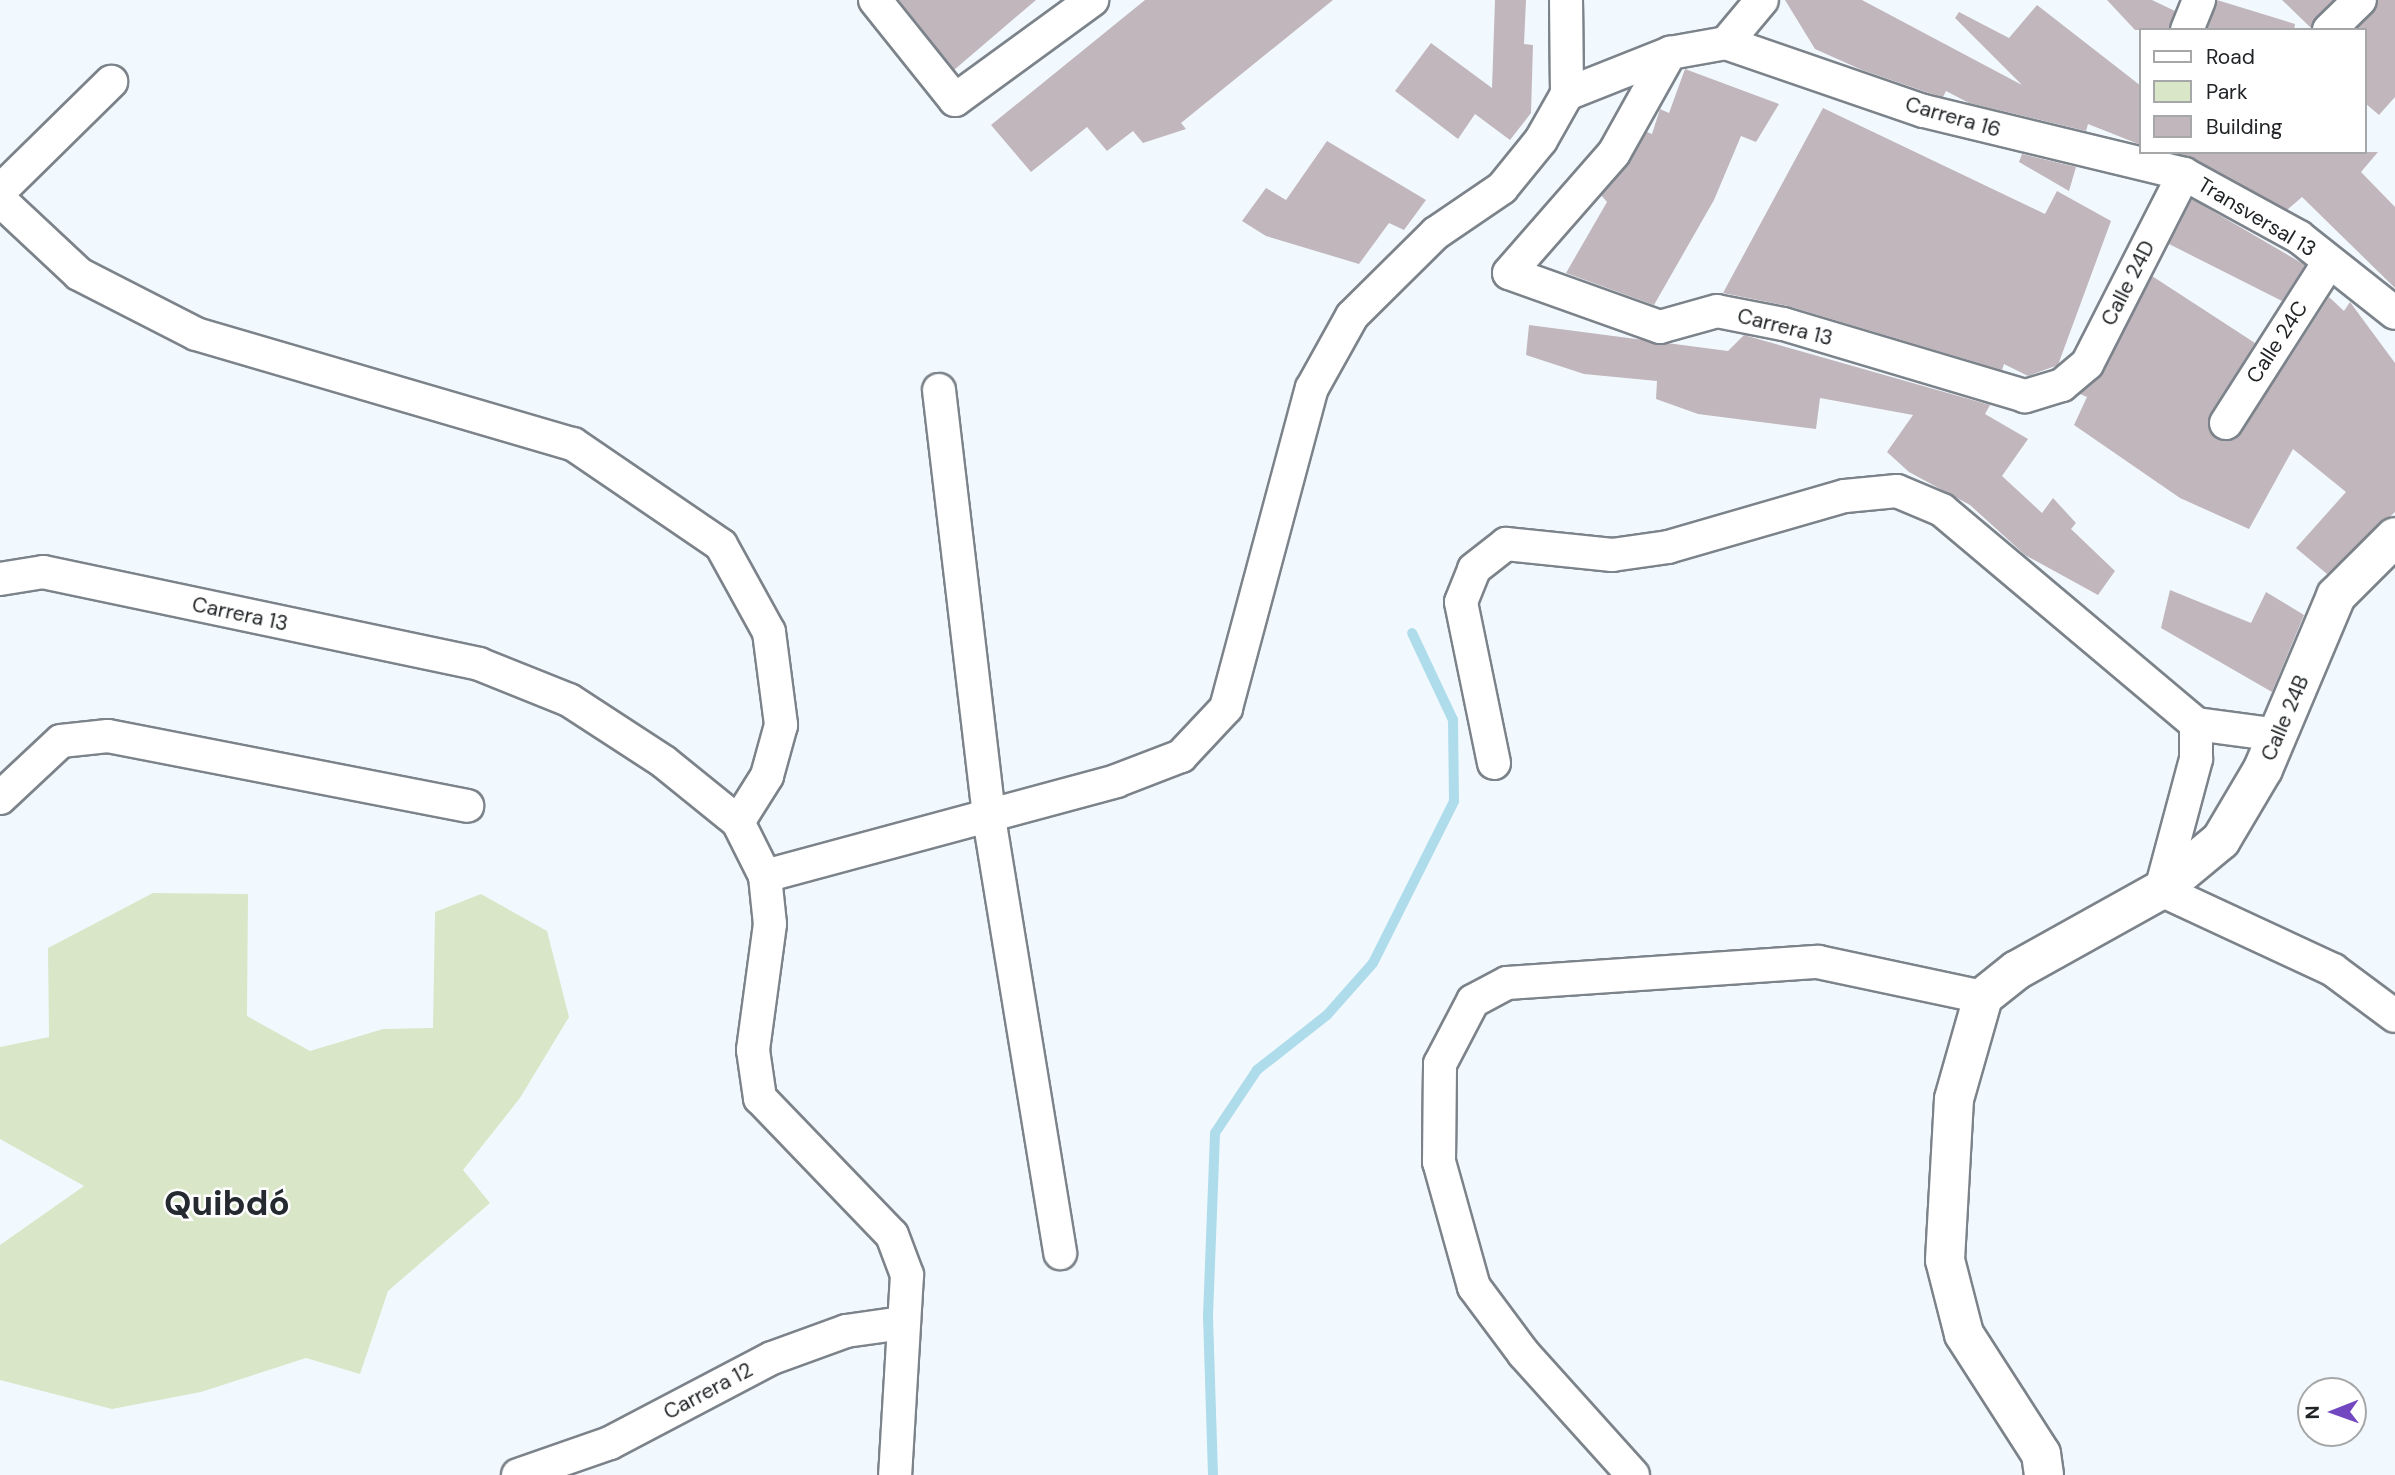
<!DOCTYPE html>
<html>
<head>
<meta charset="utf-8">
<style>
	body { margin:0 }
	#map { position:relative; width:2395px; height:1475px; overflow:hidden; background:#f2f9fe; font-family:"DM Sans",sans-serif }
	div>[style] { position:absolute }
	.green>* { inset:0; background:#d9e6c8 }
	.stream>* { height:10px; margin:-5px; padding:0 5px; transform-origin:5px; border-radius:5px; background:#aedceb }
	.building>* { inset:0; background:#c0b6bc }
	.roads { filter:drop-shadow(2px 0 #7c838a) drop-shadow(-2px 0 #7c838a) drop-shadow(0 2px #7c838a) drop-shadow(0 -2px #7c838a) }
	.street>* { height:32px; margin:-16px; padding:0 16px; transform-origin:16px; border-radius:16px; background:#fff }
	.secondary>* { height:38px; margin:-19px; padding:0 19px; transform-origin:19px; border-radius:19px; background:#fff }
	span { translate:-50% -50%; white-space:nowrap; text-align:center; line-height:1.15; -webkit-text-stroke:5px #fff; paint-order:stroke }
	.street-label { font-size:21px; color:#212426 }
	.town-label { font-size:35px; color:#242a30; font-weight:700 }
	.legend { position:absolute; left:2139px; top:28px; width:228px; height:126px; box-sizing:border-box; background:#fff; border:2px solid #a6a7a8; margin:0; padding:9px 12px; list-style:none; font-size:21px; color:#212426 }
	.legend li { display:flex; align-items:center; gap:14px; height:35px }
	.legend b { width:35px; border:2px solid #a6a7a8 }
	.north { position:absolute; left:2297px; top:1377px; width:70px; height:70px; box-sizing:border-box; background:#fff; border:2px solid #a6a7a8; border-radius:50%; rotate:269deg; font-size:19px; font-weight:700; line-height:28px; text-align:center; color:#212426 }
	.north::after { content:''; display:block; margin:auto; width:24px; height:32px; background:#7247c0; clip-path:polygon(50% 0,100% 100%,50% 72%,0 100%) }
</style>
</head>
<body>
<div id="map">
	<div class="green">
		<div style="clip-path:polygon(153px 893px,248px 894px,247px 1016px,310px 1051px,383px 1029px,433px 1028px,435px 912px,481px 894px,547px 931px,569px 1017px,520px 1098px,463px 1170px,490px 1203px,388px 1291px,360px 1374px,306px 1358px,201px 1392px,112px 1409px,0 1380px,0 1245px,84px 1186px,0 1139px,0 1047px,49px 1037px,48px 948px)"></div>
	</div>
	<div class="stream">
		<div style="left:1213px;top:1475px;width:159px;rotate:-91.8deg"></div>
		<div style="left:1208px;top:1316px;width:183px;rotate:-87.8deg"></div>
		<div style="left:1215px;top:1133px;width:76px;rotate:-56.3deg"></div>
		<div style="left:1257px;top:1070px;width:89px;rotate:-38.2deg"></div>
		<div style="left:1327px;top:1015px;width:69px;rotate:-48.5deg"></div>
		<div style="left:1373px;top:963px;width:181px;rotate:-63.4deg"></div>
		<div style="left:1454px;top:801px;width:81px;rotate:-90.7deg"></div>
		<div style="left:1453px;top:720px;width:96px;rotate:-115.2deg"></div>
	</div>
	<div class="building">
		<div style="clip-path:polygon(899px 0,1036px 0,954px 70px)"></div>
		<div style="clip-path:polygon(1145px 0,1333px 0,1181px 123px,1186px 129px,1143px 143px,1133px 131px,1107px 151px,1087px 127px,1031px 172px,991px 125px)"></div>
		<div style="clip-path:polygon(1495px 0,1526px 0,1524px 44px,1533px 45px,1531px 113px,1510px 140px,1475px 114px,1458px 139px,1395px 91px,1431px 43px,1492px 88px)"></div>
		<div style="clip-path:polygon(1785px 0,1862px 0,2022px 85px,1955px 18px,1959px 12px,2009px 38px,2037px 5px,2141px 86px,2141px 145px,2088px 124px,2086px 131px,1969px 103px,1946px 91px,1943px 97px,1929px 93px,1862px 70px,1815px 49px)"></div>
		<div style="clip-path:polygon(2107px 0,2152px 0,2175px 11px,2169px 30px,2135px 30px)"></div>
		<div style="clip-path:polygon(2217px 0,2295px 24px,2294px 30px,2207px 30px)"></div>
		<div style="clip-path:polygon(2282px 0,2334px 0,2311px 28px)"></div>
		<div style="clip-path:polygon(2378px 0,2395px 0,2395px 97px,2379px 115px,2365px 103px,2365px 30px,2356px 30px)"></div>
		<div style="clip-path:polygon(1685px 69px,1779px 104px,1756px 142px,1741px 136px,1714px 200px,1654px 305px,1566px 273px,1607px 202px,1601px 195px,1647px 132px,1652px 134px,1660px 109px,1669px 113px)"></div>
		<div style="clip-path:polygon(1823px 108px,2045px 214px,2057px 191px,2111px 221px,2058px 365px,2028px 376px,2004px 364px,2002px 370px,1788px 306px,1723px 293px)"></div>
		<div style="clip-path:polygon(1327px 141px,1426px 200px,1404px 230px,1389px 223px,1359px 264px,1266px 236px,1242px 221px,1266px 188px,1286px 200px)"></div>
		<div style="clip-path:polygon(2172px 152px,2378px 152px,2361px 172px,2395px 207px,2395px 288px,2302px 197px,2287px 210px)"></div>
		<div style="clip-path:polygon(2022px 154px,2076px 167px,2069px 191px,2019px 162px)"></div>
		<div style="clip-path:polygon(2192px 199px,2305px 265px,2282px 301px,2169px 244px)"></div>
		<div style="clip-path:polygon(2152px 276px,2255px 343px,2210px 414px,2209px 431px,2217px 439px,2234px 440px,2241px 433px,2329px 297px,2344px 311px,2350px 302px,2395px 363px,2395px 512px,2327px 574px,2296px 548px,2346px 492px,2293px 449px,2249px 529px,2180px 498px,2074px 425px,2087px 397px,2080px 394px,2103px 372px)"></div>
		<div style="clip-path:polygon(1529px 325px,1728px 351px,1744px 335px,1990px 405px,1985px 414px,2028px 439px,2002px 476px,2042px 513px,2053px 498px,2076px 523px,2071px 529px,2115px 571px,2098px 595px,2025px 555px,1970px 505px,1909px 472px,1887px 452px,1913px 415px,1820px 398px,1816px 429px,1698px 414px,1656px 399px,1657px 381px,1584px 374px,1526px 355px)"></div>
		<div style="clip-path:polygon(2170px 590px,2251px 623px,2266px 592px,2304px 615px,2272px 692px,2161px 628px)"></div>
	</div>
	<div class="roads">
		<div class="street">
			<div style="left:875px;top:0;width:128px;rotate:51.3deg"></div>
			<div style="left:955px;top:100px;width:170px;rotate:-36.1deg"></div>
			<div style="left:2187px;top:30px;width:32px;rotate:-68deg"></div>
			<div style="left:2329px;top:30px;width:43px;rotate:-44.1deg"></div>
			<div style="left:1726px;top:43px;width:56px;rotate:-50.1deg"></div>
			<div style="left:1567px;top:94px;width:111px;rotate:-21.7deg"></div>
			<div style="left:2184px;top:174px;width:213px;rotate:117deg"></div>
			<div style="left:2087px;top:364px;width:33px;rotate:140deg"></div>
			<div style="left:2062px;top:385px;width:39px;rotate:163deg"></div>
			<div style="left:2025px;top:396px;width:252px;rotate:-163.4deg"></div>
			<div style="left:1783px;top:324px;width:67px;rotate:-168.9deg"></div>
			<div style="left:1717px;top:311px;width:59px;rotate:164.3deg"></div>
			<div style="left:1660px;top:327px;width:160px;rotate:-160.3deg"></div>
			<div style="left:1509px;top:273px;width:159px;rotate:-48.8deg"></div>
			<div style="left:1614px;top:153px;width:115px;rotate:-60.8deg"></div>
			<div style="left:1670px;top:53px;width:57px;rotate:-10.1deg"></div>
			<div style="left:1726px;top:43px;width:209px;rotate:19deg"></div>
			<div style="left:1924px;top:111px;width:268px;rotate:13.6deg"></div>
			<div style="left:2184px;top:174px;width:131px;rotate:28.7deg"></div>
			<div style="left:2299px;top:237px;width:122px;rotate:38.4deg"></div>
			<div style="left:0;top:191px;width:156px;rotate:-44.5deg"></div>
			<div style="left:0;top:200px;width:108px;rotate:43.1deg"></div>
			<div style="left:79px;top:274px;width:131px;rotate:27.1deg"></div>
			<div style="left:196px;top:334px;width:393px;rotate:16.3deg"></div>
			<div style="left:573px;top:444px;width:179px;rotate:34.3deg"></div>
			<div style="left:721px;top:545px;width:99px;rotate:61.1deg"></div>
			<div style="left:769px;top:632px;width:94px;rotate:82.6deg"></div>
			<div style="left:781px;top:725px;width:53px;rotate:105.4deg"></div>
			<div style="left:767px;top:776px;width:54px;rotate:122.2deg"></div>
			<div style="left:939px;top:390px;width:431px;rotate:83.3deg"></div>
			<div style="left:989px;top:818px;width:441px;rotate:80.7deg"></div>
			<div style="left:2226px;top:423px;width:191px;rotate:-57.4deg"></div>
			<div style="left:0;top:579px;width:44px;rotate:-9.2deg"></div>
			<div style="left:43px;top:572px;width:446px;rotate:11.9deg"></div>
			<div style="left:479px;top:664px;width:97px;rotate:21.8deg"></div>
			<div style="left:569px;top:700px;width:113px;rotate:33.1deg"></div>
			<div style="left:664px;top:762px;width:95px;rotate:39deg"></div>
			<div style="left:738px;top:822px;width:60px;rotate:63.4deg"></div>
			<div style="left:765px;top:876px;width:48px;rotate:84.1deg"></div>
			<div style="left:770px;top:924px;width:127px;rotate:97.7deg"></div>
			<div style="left:753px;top:1050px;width:49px;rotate:81.7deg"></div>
			<div style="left:760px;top:1098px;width:190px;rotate:46.1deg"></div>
			<div style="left:892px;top:1235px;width:43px;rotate:69.4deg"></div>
			<div style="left:907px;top:1275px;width:200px;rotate:93.4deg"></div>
			<div style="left:2196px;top:724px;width:83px;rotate:7.6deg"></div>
			<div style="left:1494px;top:763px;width:164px;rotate:-101.6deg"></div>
			<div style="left:1461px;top:602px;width:35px;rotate:-68deg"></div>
			<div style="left:1474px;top:569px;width:41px;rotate:-38deg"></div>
			<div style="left:1506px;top:544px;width:107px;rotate:5.9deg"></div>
			<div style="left:1612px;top:555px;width:57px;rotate:-8.1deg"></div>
			<div style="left:1668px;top:547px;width:184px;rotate:-16.1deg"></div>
			<div style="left:1845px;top:496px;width:52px;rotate:-5.5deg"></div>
			<div style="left:1897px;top:491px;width:49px;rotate:22.9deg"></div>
			<div style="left:1942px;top:510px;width:332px;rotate:40.1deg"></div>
			<div style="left:2196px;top:724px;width:35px;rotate:90deg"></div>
			<div style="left:2196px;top:759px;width:136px;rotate:105deg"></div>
			<div style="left:2161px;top:890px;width:190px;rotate:24.9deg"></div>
			<div style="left:2333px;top:970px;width:77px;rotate:36.6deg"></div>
			<div style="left:0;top:798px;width:83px;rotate:-43.1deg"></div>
			<div style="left:61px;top:741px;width:47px;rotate:-6.1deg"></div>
			<div style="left:108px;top:736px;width:366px;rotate:11deg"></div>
			<div style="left:765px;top:876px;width:364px;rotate:-15.1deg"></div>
			<div style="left:1116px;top:781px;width:70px;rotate:-21deg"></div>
			<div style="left:1181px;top:756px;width:66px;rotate:-46.8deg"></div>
			<div style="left:1226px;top:708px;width:331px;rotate:-75deg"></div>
			<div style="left:1312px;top:388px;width:82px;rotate:-60.9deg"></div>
			<div style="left:1352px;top:316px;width:118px;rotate:-44.7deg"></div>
			<div style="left:1436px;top:233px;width:80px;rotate:-34.3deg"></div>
			<div style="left:1502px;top:188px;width:62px;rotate:-50.9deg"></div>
			<div style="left:1541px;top:140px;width:53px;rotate:-60.5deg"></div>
			<div style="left:1567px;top:94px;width:94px;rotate:-90.6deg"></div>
			<div style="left:518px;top:1475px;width:97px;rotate:-19.2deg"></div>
			<div style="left:610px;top:1443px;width:183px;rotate:-27.7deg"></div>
			<div style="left:772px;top:1358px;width:79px;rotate:-20deg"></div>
			<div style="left:846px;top:1331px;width:58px;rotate:-8deg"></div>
			<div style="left:1633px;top:1475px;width:163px;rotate:-132deg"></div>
			<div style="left:1524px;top:1354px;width:84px;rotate:-126.7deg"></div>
			<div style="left:1474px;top:1287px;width:130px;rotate:-105.6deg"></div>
			<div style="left:1439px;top:1162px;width:98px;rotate:-89.4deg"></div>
			<div style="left:1440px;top:1064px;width:71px;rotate:-62.4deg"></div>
			<div style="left:1473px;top:1001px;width:38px;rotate:-28deg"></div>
			<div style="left:1507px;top:983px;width:312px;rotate:-3.9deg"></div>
			<div style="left:1818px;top:962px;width:169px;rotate:12deg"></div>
		</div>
		<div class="secondary">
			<div style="left:2044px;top:1475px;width:21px;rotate:-98deg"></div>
			<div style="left:2041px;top:1454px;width:143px;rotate:-122.7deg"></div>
			<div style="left:1964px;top:1334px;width:76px;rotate:-104.4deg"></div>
			<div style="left:1945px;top:1260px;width:161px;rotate:-86.8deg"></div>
			<div style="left:1954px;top:1099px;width:106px;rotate:-74.1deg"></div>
			<div style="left:1983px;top:997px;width:43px;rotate:-38.5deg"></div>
			<div style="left:2017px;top:970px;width:165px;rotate:-29.1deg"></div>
			<div style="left:2161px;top:890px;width:78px;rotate:-39.8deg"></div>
			<div style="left:2221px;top:840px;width:82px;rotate:-59.4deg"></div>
			<div style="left:2263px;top:769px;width:188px;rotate:-67.1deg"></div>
			<div style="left:2336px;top:596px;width:83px;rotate:-45deg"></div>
		</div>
	</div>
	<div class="street-label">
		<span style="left:1953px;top:117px;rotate:16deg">Carrera 16</span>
		<span style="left:2257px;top:217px;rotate:31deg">Transversal 13</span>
		<span style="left:2128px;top:283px;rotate:-63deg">Calle 24D</span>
		<span style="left:1785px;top:327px;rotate:14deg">Carrera 13</span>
		<span style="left:2277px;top:342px;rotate:-57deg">Calle 24C</span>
		<span style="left:240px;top:614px;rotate:12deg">Carrera 13</span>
		<span style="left:2285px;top:718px;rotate:-67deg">Calle 24B</span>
		<span style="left:708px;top:1391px;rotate:-28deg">Carrera 12</span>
	</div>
	<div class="town-label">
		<span style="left:227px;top:1203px">Quibdó</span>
	</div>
	<ul class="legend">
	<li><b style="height:9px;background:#fff"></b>Road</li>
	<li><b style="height:19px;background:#d9e6c8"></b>Park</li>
	<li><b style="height:19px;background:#c0b6bc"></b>Building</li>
	</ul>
	<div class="north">N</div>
</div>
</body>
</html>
